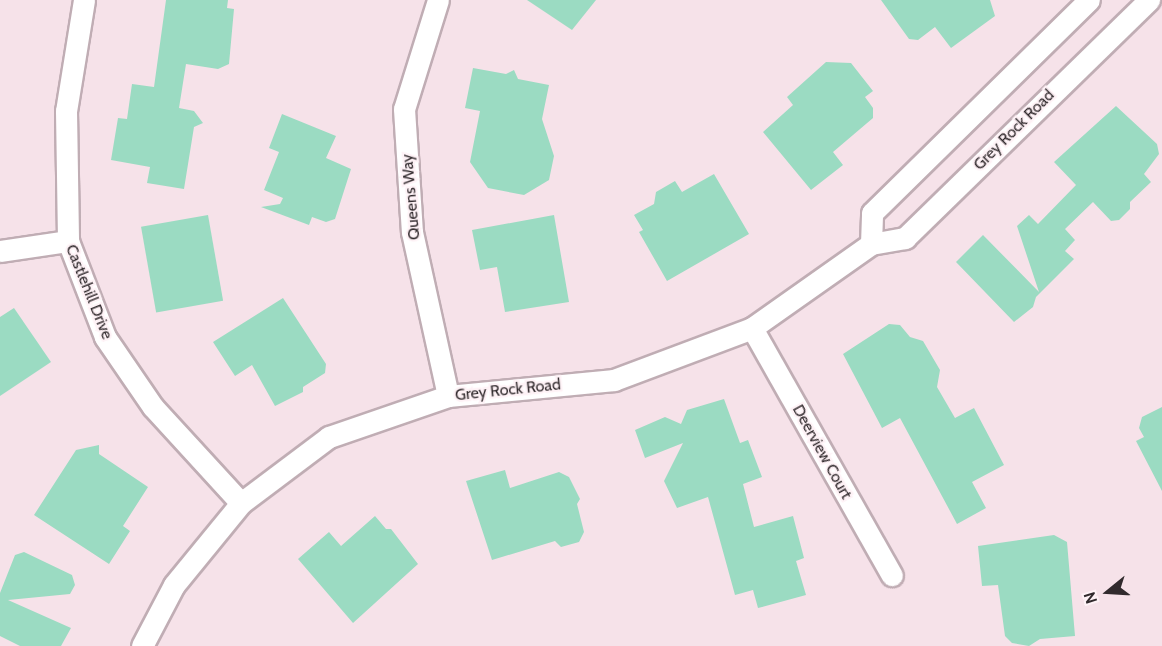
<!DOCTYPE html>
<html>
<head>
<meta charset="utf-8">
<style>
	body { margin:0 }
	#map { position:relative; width:1162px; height:646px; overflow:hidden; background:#f6e2e9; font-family:Cabin,sans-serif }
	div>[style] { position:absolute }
	.building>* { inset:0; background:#9bdbc2; transform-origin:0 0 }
	.roads { filter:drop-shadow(2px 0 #c0adb4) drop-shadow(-2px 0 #c0adb4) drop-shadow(0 2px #c0adb4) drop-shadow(0 -2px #c0adb4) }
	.minor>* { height:21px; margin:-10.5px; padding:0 10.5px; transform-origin:10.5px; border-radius:10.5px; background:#fff }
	span { translate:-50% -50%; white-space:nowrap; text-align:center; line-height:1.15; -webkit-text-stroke:4.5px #fef2f6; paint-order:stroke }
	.street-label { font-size:16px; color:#312a2d }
	.north { position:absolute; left:1078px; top:562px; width:60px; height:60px; -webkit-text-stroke:4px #fef2f6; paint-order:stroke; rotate:252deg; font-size:16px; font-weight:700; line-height:24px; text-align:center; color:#312a2d }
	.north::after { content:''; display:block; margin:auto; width:21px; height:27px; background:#312a2d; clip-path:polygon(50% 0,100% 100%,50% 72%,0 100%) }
</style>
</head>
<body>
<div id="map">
	<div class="building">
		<div style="clip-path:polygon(166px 0,228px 0,227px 8px,234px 9px,229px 64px,218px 69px,186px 64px,179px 108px,194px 111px,203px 123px,194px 127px,184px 189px,147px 183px,150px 167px,111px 160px,118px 118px,127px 119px,132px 84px,154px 87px)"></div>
		<div style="clip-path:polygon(527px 0,596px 0,572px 30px)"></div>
		<div style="clip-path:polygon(881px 0,990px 0,995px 16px,951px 48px,935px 27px,918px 40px,909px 39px)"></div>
		<div style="clip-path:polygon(826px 62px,851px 63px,873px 91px,865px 97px,873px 108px,873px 118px,833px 152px,843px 165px,811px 190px,763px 132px,793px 105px,787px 97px)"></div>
		<div style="clip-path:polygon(473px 68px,506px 74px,514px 70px,518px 79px,549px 85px,542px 119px,554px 156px,549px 180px,524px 195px,488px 188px,470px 162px,480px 111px,465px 108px)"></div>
		<div style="clip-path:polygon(1116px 106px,1157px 144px,1159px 154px,1144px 174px,1151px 182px,1130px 202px,1130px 209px,1119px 220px,1111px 221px,1093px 202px,1065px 229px,1075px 240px,1065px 251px,1074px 259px,1036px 297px,1033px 307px,1014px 322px,956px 262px,983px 235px,1039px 292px,1017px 226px,1029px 215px,1038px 224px,1076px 185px,1054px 162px)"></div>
		<div style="clip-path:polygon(282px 114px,336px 136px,326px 158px,351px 169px,335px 219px,326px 222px,312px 217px,309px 225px,261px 207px,280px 204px,283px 198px,264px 190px,279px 152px,269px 148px)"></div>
		<div style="clip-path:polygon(714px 174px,749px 234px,667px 281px,639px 232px,643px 230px,634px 215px,654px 204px,656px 192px,675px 181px,682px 192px)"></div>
		<div style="left:208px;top:215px;width:87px;height:68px;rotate:80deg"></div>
		<div style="clip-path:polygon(554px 215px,569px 302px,505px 312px,497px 267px,480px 270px,472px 230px)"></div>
		<div style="clip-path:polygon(283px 298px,326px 364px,325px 373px,303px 387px,303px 392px,275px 406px,252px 365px,235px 376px,213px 342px)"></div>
		<div style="clip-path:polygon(14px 308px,51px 362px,0 396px,0 317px)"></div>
		<div style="clip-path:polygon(889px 324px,900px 325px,910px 337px,923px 341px,940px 370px,937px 387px,955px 418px,974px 408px,1004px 465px,972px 482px,986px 508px,957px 524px,900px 418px,882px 428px,843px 354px)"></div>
		<div style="clip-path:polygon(724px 399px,740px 443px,748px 440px,762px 477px,743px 484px,754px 527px,793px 516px,804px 558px,796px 561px,806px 595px,758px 608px,753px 590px,735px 595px,708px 497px,677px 508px,664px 481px,683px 443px,645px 458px,635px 430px,665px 417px,681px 424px,687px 410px)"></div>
		<div style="clip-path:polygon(1162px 407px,1162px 491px,1136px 441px,1144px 437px,1139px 428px,1142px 417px)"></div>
		<div style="clip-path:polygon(99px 445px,99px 454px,148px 487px,123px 526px,130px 531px,109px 564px,34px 515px,76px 450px)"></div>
		<div style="clip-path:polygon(505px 470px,510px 488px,559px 472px,569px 477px,580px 499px,577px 504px,584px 532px,579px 542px,561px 547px,555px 541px,492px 560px,466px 481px)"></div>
		<div style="clip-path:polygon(375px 516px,386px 529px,391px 529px,418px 564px,353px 623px,298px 559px,329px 532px,341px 546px)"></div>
		<div style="clip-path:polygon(1054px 535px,1067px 542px,1075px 636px,1040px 639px,1029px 646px,1012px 643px,1005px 636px,998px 585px,982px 586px,978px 546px)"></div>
		<div style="clip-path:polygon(24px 552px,72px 575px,75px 585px,70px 594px,8px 600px,71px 628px,61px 646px,20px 646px,0 636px,0 593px,15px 555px)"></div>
	</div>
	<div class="roads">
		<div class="minor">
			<div style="left:84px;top:0;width:112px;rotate:99.2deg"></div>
			<div style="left:66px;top:111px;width:130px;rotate:89.1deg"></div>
			<div style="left:68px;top:241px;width:103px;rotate:68.9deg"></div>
			<div style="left:105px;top:337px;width:85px;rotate:55.6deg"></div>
			<div style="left:153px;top:407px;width:130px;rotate:47.5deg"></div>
			<div style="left:438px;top:0;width:114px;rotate:107.3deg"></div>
			<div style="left:404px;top:109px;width:123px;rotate:86.3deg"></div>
			<div style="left:412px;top:232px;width:168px;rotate:77.6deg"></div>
			<div style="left:871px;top:244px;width:31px;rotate:-88deg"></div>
			<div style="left:872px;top:213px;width:304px;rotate:-44.5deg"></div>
			<div style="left:0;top:251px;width:69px;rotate:-8.4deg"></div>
			<div style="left:752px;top:328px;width:284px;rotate:60.5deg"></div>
			<div style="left:142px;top:646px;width:69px;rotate:-62.3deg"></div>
			<div style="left:174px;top:585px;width:106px;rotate:-50.7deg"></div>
			<div style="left:241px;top:503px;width:110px;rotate:-36.9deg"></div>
			<div style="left:329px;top:437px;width:126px;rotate:-19deg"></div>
			<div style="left:448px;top:396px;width:167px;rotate:-5.5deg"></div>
			<div style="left:614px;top:380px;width:147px;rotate:-20.6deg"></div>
			<div style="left:752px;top:328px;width:146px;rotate:-35.2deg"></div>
			<div style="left:871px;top:244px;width:35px;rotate:-10deg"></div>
			<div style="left:905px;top:238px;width:341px;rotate:-44.3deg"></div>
		</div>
	</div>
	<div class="street-label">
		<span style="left:1014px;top:130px;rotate:-45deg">Grey Rock Road</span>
		<span style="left:411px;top:197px;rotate:-95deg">Queens Way</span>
		<span style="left:89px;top:292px;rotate:68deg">Castlehill Drive</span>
		<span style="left:508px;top:390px;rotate:-6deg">Grey Rock Road</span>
		<span style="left:822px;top:452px;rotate:61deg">Deerview Court</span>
	</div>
	<div class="north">N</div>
</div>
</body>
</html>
